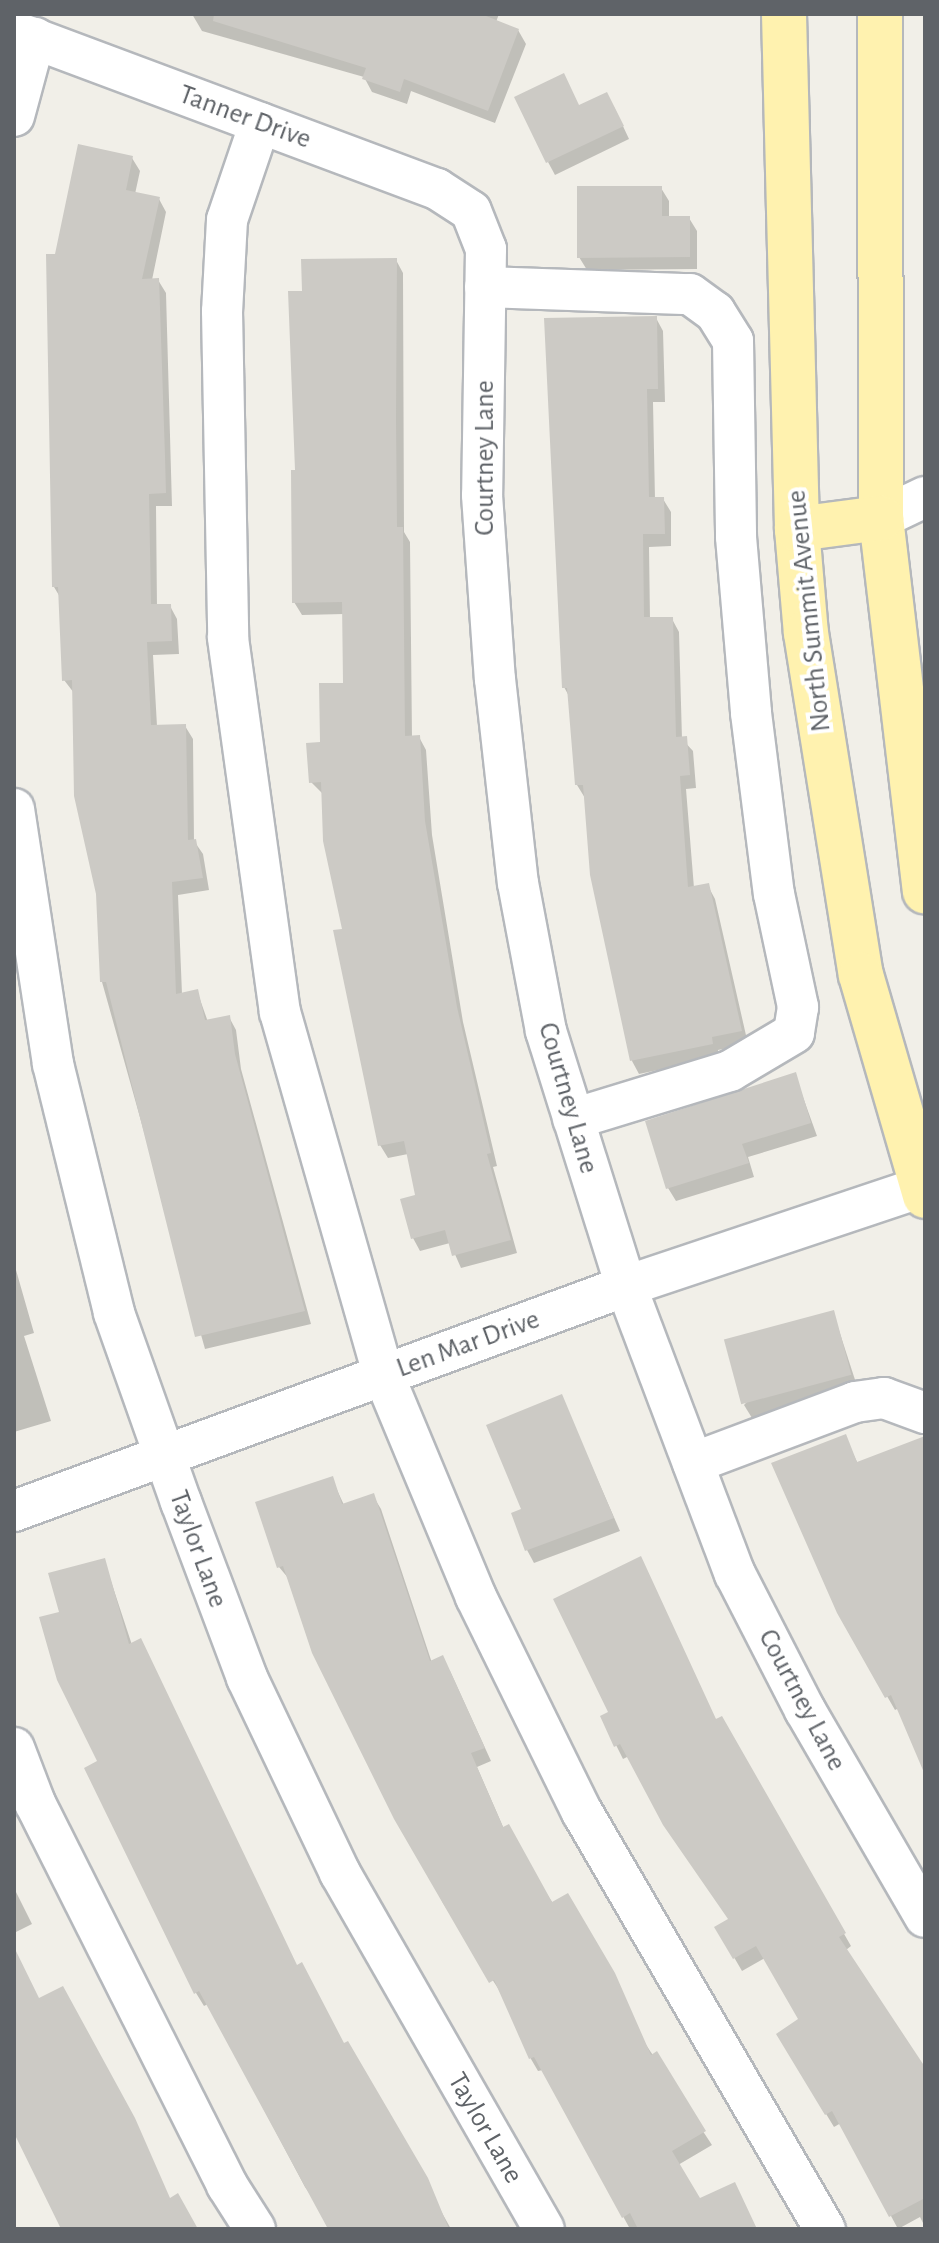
<!DOCTYPE html>
<html>
<head>
<meta charset="utf-8">
<style>
	body { margin:0 }
	#map { position:relative; width:939px; height:2243px; overflow:hidden; background:#f1efe8; font-family:"Alegreya Sans",sans-serif }
	div>[style] { position:absolute }
	.shadow>* { inset:0; background:#0003 }
	.building>* { inset:0; background:#cccac5; transform-origin:0 0 }
	.roads { filter:drop-shadow(2px 0 #b5b8bc) drop-shadow(-2px 0 #b5b8bc) drop-shadow(0 2px #b5b8bc) drop-shadow(0 -2px #b5b8bc) }
	.minor>* { height:40px; margin:-20px; padding:0 20px; transform-origin:20px; border-radius:20px; background:#fff }
	.major>* { height:44px; margin:-22px; padding:0 22px; transform-origin:22px; border-radius:22px; background:#fff2af }
	span { translate:-50% -50%; white-space:nowrap; text-align:center; line-height:1.15; -webkit-text-stroke:8px #fff; paint-order:stroke }
	.street-label { font-size:28px; color:#5f6368 }
	.frame { position:absolute; inset:0; border:16px solid #5f6368; pointer-events:none }
</style>
</head>
<body>
<div id="map">
	<div class="shadow">
		<div style="clip-path:polygon(192px 14px,499px 14px,496px 22px,518px 30px,526px 44px,495px 123px,411px 91px,407px 104px,372px 92px,364px 77px,202px 31px)"></div>
		<div style="clip-path:polygon(580px 107px,614px 107px,629px 139px,555px 175px,548px 162px)"></div>
		<div style="clip-path:polygon(132px 158px,140px 171px,135px 194px,159px 199px,166px 212px,152px 280px,158px 280px,166px 293px,171px 471px,172px 506px,156px 506px,157px 606px,170px 606px,177px 619px,179px 654px,153px 655px,157px 726px,185px 726px,193px 739px,194px 841px,203px 854px,209px 890px,178px 895px,182px 994px,197px 991px,208px 1022px,229px 1017px,236px 1030px,241px 1069px,311px 1324px,205px 1349px,102px 982px,98px 894px,74px 693px,64px 680px,60px 597px,54px 587px,56px 256px)"></div>
		<div style="clip-path:polygon(661px 188px,669px 201px,669px 218px,689px 218px,697px 231px,697px 269px,587px 270px,579px 257px)"></div>
		<div style="clip-path:polygon(396px 260px,403px 273px,404px 532px,410px 542px,412px 738px,419px 737px,426px 750px,432px 835px,463px 1022px,497px 1166px,493px 1167px,517px 1253px,461px 1268px,450px 1243px,420px 1251px,413px 1238px,417px 1197px,408px 1154px,388px 1158px,380px 1145px,335px 932px,344px 930px,324px 795px,311px 782px,345px 685px,344px 614px,302px 615px,294px 602px,304px 293px)"></div>
		<div style="clip-path:polygon(656px 318px,663px 331px,665px 402px,653px 402px,655px 499px,663px 499px,671px 512px,671px 546px,649px 547px,650px 619px,672px 619px,679px 632px,682px 739px,693px 751px,696px 788px,686px 789px,694px 888px,708px 886px,715px 899px,748px 1044px,718px 1050px,719px 1057px,639px 1074px,632px 1061px,585px 798px,577px 785px,570px 698px,564px 687px)"></div>
		<div style="clip-path:polygon(795px 1075px,817px 1136px,748px 1157px,754px 1177px,676px 1201px,668px 1188px)"></div>
		<div style="clip-path:polygon(14px 1263px,34px 1333px,24px 1336px,51px 1421px,14px 1432px)"></div>
		<div style="clip-path:polygon(833px 1312px,858px 1389px,752px 1418px,744px 1405px)"></div>
		<div style="clip-path:polygon(561px 1396px,620px 1531px,534px 1563px,527px 1550px,524px 1511px)"></div>
		<div style="clip-path:polygon(845px 1437px,858px 1464px,925px 1449px,925px 1771px,899px 1708px,895px 1710px,839px 1613px)"></div>
		<div style="clip-path:polygon(332px 1479px,344px 1505px,373px 1496px,381px 1509px,432px 1663px,450px 1671px,491px 1761px,477px 1767px,504px 1829px,712px 2145px,678px 2165px,699px 2200px,756px 2229px,630px 2229px,543px 2070px,538px 2071px,531px 2059px,501px 1993px,443px 1903px,289px 1579px,279px 1567px)"></div>
		<div style="clip-path:polygon(104px 1560px,132px 1645px,297px 1967px,344px 2045px,347px 2043px,451px 2229px,336px 2229px,305px 2187px,208px 2004px,204px 2006px,196px 1993px,100px 1762px,61px 1613px)"></div>
		<div style="clip-path:polygon(602px 1717px,721px 1719px,851px 1946px,846px 1950px,925px 2070px,925px 2227px,920px 2217px,898px 2229px,841px 2123px,834px 2127px,778px 2035px,801px 2019px,765px 1958px,742px 1971px,717px 1928px,730px 1920px,629px 1756px,623px 1759px)"></div>
		<div style="clip-path:polygon(14px 1888px,32px 1924px,14px 1933px)"></div>
	</div>
	<div class="building">
		<div style="clip-path:polygon(214px 14px,481px 14px,519px 29px,488px 111px,404px 79px,400px 92px,362px 79px,366px 68px,213px 21px)"></div>
		<div style="clip-path:polygon(564px 73px,579px 105px,607px 92px,624px 126px,546px 163px,514px 97px)"></div>
		<div style="clip-path:polygon(78px 144px,133px 156px,126px 190px,160px 197px,142px 279px,159px 278px,165px 456px,166px 493px,149px 494px,151px 604px,171px 604px,172px 641px,147px 642px,151px 725px,186px 724px,188px 840px,196px 839px,203px 878px,172px 882px,176px 994px,198px 989px,205px 1020px,230px 1015px,235px 1054px,305px 1311px,195px 1337px,106px 982px,100px 982px,96px 894px,74px 796px,72px 680px,62px 681px,58px 587px,52px 587px,46px 254px,55px 254px)"></div>
		<div style="clip-path:polygon(577px 186px,662px 186px,662px 216px,690px 216px,690px 257px,577px 258px)"></div>
		<div style="clip-path:polygon(397px 258px,396px 418px,397px 527px,403px 527px,405px 736px,420px 735px,425px 821px,457px 1007px,491px 1153px,487px 1154px,511px 1240px,452px 1256px,445px 1230px,411px 1239px,400px 1199px,415px 1195px,404px 1141px,378px 1146px,333px 930px,342px 929px,323px 841px,321px 782px,309px 783px,306px 743px,320px 742px,319px 683px,343px 683px,342px 602px,292px 603px,291px 470px,295px 470px,288px 291px,302px 291px,301px 259px)"></div>
		<div style="clip-path:polygon(657px 316px,658px 389px,647px 389px,649px 497px,664px 497px,665px 534px,643px 534px,644px 617px,673px 617px,676px 737px,687px 736px,690px 775px,680px 776px,688px 887px,709px 883px,742px 1031px,712px 1037px,713px 1044px,630px 1061px,590px 875px,583px 785px,575px 785px,567px 688px,562px 688px,544px 318px)"></div>
		<div style="clip-path:polygon(796px 1072px,811px 1123px,742px 1144px,749px 1163px,666px 1189px,645px 1121px)"></div>
		<div style="left:834px;top:1310px;width:67px;height:114px;rotate:75deg"></div>
		<div style="clip-path:polygon(562px 1394px,614px 1518px,525px 1551px,511px 1513px,521px 1509px,486px 1425px)"></div>
		<div style="clip-path:polygon(846px 1434px,857px 1462px,925px 1436px,925px 1775px,891px 1695px,885px 1698px,837px 1613px,771px 1463px)"></div>
		<div style="clip-path:polygon(333px 1476px,342px 1504px,374px 1493px,430px 1661px,443px 1655px,485px 1748px,471px 1753px,503px 1827px,509px 1824px,552px 1902px,568px 1893px,615px 1973px,651px 2055px,657px 2051px,706px 2131px,672px 2151px,700px 2198px,735px 2182px,757px 2229px,632px 2229px,637px 2227px,630px 2213px,622px 2218px,534px 2057px,529px 2059px,494px 1980px,489px 1983px,394px 1819px,312px 1653px,283px 1566px,277px 1568px,255px 1502px)"></div>
		<div style="clip-path:polygon(641px 1556px,716px 1719px,722px 1716px,846px 1933px,839px 1937px,925px 2067px,925px 2198px,889px 2217px,832px 2111px,825px 2115px,776px 2034px,798px 2019px,756px 1946px,733px 1959px,714px 1927px,728px 1919px,663px 1825px,620px 1744px,614px 1747px,600px 1716px,608px 1712px,553px 1599px)"></div>
		<div style="clip-path:polygon(105px 1558px,129px 1644px,141px 1638px,297px 1965px,302px 1962px,344px 2043px,348px 2041px,428px 2178px,449px 2229px,328px 2229px,199px 1991px,194px 1994px,84px 1768px,97px 1761px,57px 1680px,39px 1617px,59px 1612px,48px 1573px)"></div>
		<div style="clip-path:polygon(14px 1947px,39px 1998px,63px 1986px,135px 2118px,170px 2198px,178px 2193px,198px 2229px,61px 2229px,14px 2133px)"></div>
	</div>
	<div class="roads">
		<div class="minor">
			<div style="left:14px;top:31px;width:452px;rotate:20.5deg"></div>
			<div style="left:437px;top:189px;width:40px;rotate:32.9deg"></div>
			<div style="left:471px;top:211px;width:41px;rotate:68.5deg"></div>
			<div style="left:486px;top:249px;width:246px;rotate:90.9deg"></div>
			<div style="left:482px;top:495px;width:184px;rotate:86deg"></div>
			<div style="left:495px;top:679px;width:205px;rotate:83.6deg"></div>
			<div style="left:518px;top:883px;width:151px;rotate:79.3deg"></div>
			<div style="left:546px;top:1031px;width:267px;rotate:72.6deg"></div>
			<div style="left:626px;top:1286px;width:308px;rotate:69.3deg"></div>
			<div style="left:735px;top:1574px;width:153px;rotate:62.8deg"></div>
			<div style="left:805px;top:1710px;width:239px;rotate:59.9deg"></div>
			<div style="left:14px;top:116px;width:81px;rotate:-74.9deg"></div>
			<div style="left:260px;top:123px;width:102px;rotate:108.8deg"></div>
			<div style="left:227px;top:220px;width:91px;rotate:93.1deg"></div>
			<div style="left:222px;top:311px;width:327px;rotate:88.9deg"></div>
			<div style="left:228px;top:638px;width:378px;rotate:82.1deg"></div>
			<div style="left:280px;top:1012px;width:379px;rotate:74.1deg"></div>
			<div style="left:384px;top:1376px;width:239px;rotate:67.4deg"></div>
			<div style="left:476px;top:1597px;width:240px;rotate:63.8deg"></div>
			<div style="left:582px;top:1812px;width:483px;rotate:59.8deg"></div>
			<div style="left:485px;top:287px;width:205px;rotate:2deg"></div>
			<div style="left:690px;top:294px;width:31px;rotate:36deg"></div>
			<div style="left:715px;top:312px;width:34px;rotate:58deg"></div>
			<div style="left:733px;top:341px;width:196px;rotate:89.1deg"></div>
			<div style="left:736px;top:537px;width:177px;rotate:85.1deg"></div>
			<div style="left:751px;top:713px;width:182px;rotate:82.8deg"></div>
			<div style="left:774px;top:894px;width:116px;rotate:78deg"></div>
			<div style="left:798px;top:1007px;width:26px;rotate:99deg"></div>
			<div style="left:794px;top:1033px;width:74px;rotate:149.3deg"></div>
			<div style="left:730px;top:1071px;width:164px;rotate:163deg"></div>
			<div style="left:881px;top:518px;width:49px;rotate:-25.5deg"></div>
			<div style="left:14px;top:809px;width:258px;rotate:81.3deg"></div>
			<div style="left:53px;top:1064px;width:256px;rotate:76.2deg"></div>
			<div style="left:114px;top:1313px;width:201px;rotate:70.5deg"></div>
			<div style="left:181px;top:1502px;width:188px;rotate:69.4deg"></div>
			<div style="left:247px;top:1678px;width:216px;rotate:64.5deg"></div>
			<div style="left:340px;top:1873px;width:410px;rotate:60.2deg"></div>
			<div style="left:693px;top:1463px;width:173px;rotate:-20.6deg"></div>
			<div style="left:855px;top:1402px;width:29px;rotate:-8deg"></div>
			<div style="left:884px;top:1398px;width:44px;rotate:20.1deg"></div>
			<div style="left:14px;top:1511px;width:652px;rotate:-20.19deg"></div>
			<div style="left:626px;top:1286px;width:315px;rotate:-18.5deg"></div>
			<div style="left:14px;top:1748px;width:59px;rotate:69.1deg"></div>
			<div style="left:35px;top:1803px;width:428px;rotate:63.3deg"></div>
			<div style="left:227px;top:2185px;width:52px;rotate:57.5deg"></div>
		</div>
		<div class="major">
			<div style="left:784px;top:14px;width:515px;rotate:88.55deg"></div>
			<div style="left:797px;top:529px;width:104px;rotate:85.1deg"></div>
			<div style="left:806px;top:633px;width:346px;rotate:80.9deg"></div>
			<div style="left:861px;top:975px;width:230px;rotate:73.8deg"></div>
			<div style="left:880px;top:14px;width:504px;rotate:89.89deg"></div>
			<div style="left:881px;top:518px;width:376px;rotate:83.3deg"></div>
			<div style="left:797px;top:529px;width:85px;rotate:-7.5deg"></div>
		</div>
	</div>
	<div class="street-label">
		<span style="left:245px;top:117px;rotate:20deg">Tanner Drive</span>
		<span style="left:485px;top:458px;rotate:-90deg">Courtney Lane</span>
		<span style="left:809px;top:611px;rotate:-96deg">North Summit Avenue</span>
		<span style="left:568px;top:1098px;rotate:74deg">Courtney Lane</span>
		<span style="left:468px;top:1344px;rotate:-20deg">Len Mar Drive</span>
		<span style="left:198px;top:1549px;rotate:70deg">Taylor Lane</span>
		<span style="left:802px;top:1700px;rotate:62deg">Courtney Lane</span>
		<span style="left:485px;top:2128px;rotate:60deg">Taylor Lane</span>
	</div>
	<div class="frame"></div>
</div>
</body>
</html>
